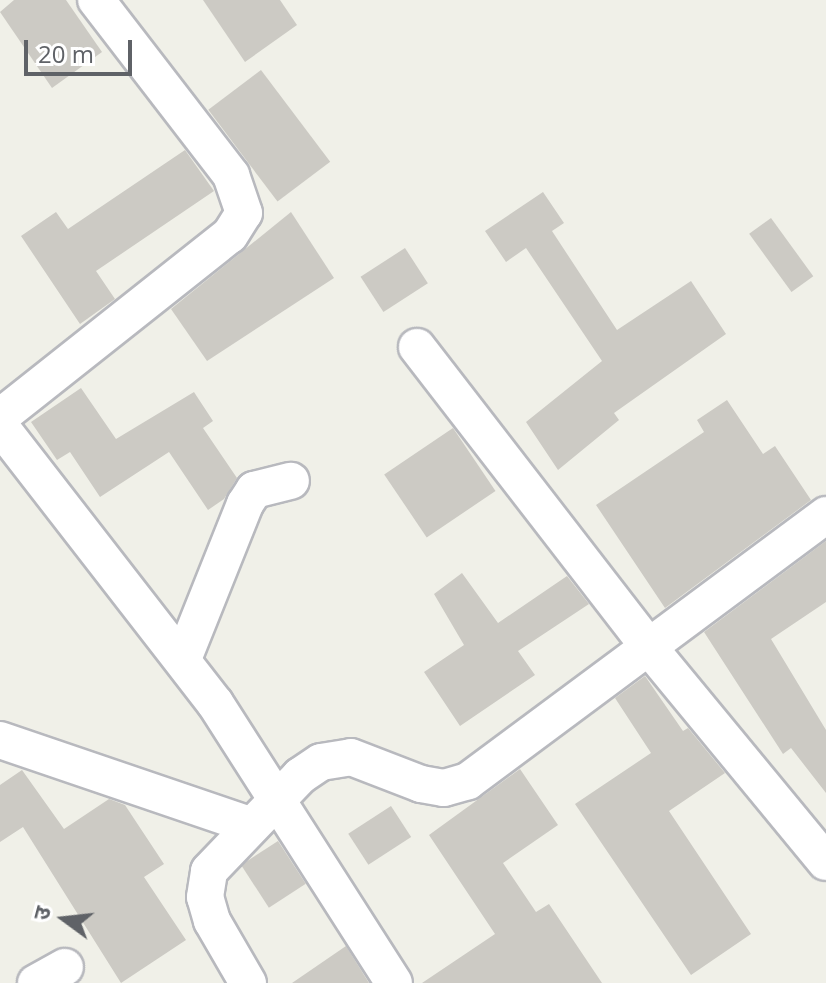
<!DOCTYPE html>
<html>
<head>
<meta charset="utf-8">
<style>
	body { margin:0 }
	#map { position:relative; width:826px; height:983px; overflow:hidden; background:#f0f0e8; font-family:"Open Sans","Noto Sans Devanagari",sans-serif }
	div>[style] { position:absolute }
	.building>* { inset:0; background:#cccac4; transform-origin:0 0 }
	.roads { filter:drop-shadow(2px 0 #b8b9be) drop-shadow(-2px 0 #b8b9be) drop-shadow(0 2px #b8b9be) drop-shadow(0 -2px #b8b9be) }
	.street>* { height:36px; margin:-18px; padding:0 18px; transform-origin:18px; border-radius:18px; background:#fff }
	span { translate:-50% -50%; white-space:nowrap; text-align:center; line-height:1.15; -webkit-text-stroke:7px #fff; paint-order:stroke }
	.north { position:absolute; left:24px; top:879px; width:80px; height:80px; -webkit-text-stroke:6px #fff; paint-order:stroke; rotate:285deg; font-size:22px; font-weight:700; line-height:32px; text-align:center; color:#5f6267 }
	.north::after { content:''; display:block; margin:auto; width:28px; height:36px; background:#5f6267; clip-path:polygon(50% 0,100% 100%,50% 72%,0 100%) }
	.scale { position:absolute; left:24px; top:40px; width:108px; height:36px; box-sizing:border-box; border:4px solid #5f6267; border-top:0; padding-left:10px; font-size:24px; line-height:28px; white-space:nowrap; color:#5f6267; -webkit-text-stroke:6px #fff; paint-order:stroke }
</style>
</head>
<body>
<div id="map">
	<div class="building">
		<div style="clip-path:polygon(14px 0,66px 0,102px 52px,52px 88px,0 12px)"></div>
		<div style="clip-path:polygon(203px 0,280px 0,297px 25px,245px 62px)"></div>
		<div style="left:261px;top:70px;width:115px;height:66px;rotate:53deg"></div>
		<div style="clip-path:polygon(185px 150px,214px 191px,96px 271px,115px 299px,80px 324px,21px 236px,56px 212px,68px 229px)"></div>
		<div style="clip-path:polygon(543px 192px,564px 223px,552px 231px,617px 330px,691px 281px,726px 334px,614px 413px,619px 420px,558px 470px,526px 422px,602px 361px,526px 248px,506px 262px,485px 231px)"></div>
		<div style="clip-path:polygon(291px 212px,334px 278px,207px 361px,171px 309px)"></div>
		<div style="left:771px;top:218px;width:72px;height:27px;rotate:54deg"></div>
		<div style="left:405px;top:248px;width:42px;height:53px;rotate:57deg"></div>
		<div style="clip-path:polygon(81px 388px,116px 439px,194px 392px,213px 421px,203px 428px,237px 478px,224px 499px,208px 510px,169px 452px,100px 497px,70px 452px,57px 460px,31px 422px)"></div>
		<div style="clip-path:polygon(727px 400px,763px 454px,775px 446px,811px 500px,665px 608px,596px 505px,704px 432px,697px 420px)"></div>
		<div style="left:453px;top:428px;width:76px;height:83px;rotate:56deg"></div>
		<div style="clip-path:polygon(826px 541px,826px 602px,771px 639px,826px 730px,826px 793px,791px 748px,783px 754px,704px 632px)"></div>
		<div style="clip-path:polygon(462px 573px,498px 623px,567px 576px,589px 604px,518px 651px,535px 675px,460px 726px,424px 672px,464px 645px,434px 594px)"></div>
		<div style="clip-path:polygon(645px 676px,683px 731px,688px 728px,725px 773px,669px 811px,751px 934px,691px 975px,575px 804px,651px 753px,615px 698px)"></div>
		<div style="clip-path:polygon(520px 769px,558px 825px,503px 863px,536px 912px,549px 904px,602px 983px,422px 983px,495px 934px,429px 835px)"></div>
		<div style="clip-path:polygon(22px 770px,64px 829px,109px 799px,125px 805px,164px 864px,144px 877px,186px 940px,121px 983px,23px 827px,0 842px,0 785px)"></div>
		<div style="left:391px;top:806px;width:37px;height:51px;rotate:57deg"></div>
		<div style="left:278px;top:841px;width:51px;height:44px;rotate:57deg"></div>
		<div style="clip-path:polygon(346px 946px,369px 983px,292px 983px)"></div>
	</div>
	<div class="roads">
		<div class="street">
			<div style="left:417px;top:347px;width:376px;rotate:52.3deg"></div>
			<div style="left:647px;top:645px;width:281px;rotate:50.5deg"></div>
			<div style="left:0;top:417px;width:293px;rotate:-38.4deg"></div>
			<div style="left:230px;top:235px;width:26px;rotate:-58deg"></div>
			<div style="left:244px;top:213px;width:40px;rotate:-108.9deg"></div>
			<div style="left:231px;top:175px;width:221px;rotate:-127.6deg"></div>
			<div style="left:0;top:426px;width:351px;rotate:52.2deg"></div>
			<div style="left:215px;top:703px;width:332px;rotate:57.4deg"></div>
			<div style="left:183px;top:659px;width:167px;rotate:-68.2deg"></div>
			<div style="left:245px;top:504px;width:17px;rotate:-57deg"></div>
			<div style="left:254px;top:490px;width:38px;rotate:-14deg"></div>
			<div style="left:0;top:740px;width:263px;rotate:18.8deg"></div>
			<div style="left:36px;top:983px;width:33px;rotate:-29deg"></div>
			<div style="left:248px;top:983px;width:72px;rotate:-120.1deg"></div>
			<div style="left:212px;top:921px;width:25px;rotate:-106deg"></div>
			<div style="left:205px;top:897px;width:26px;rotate:-81deg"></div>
			<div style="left:209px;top:871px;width:132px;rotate:-46.2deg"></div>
			<div style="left:300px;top:776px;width:25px;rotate:-34deg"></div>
			<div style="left:321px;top:762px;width:30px;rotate:-9deg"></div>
			<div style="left:351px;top:757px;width:75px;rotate:21.1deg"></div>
			<div style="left:421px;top:784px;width:23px;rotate:10deg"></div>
			<div style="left:444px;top:788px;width:25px;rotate:-16deg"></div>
			<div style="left:468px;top:781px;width:446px;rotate:-36.6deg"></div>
		</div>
	</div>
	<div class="north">उ</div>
	<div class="scale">20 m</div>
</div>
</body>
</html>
